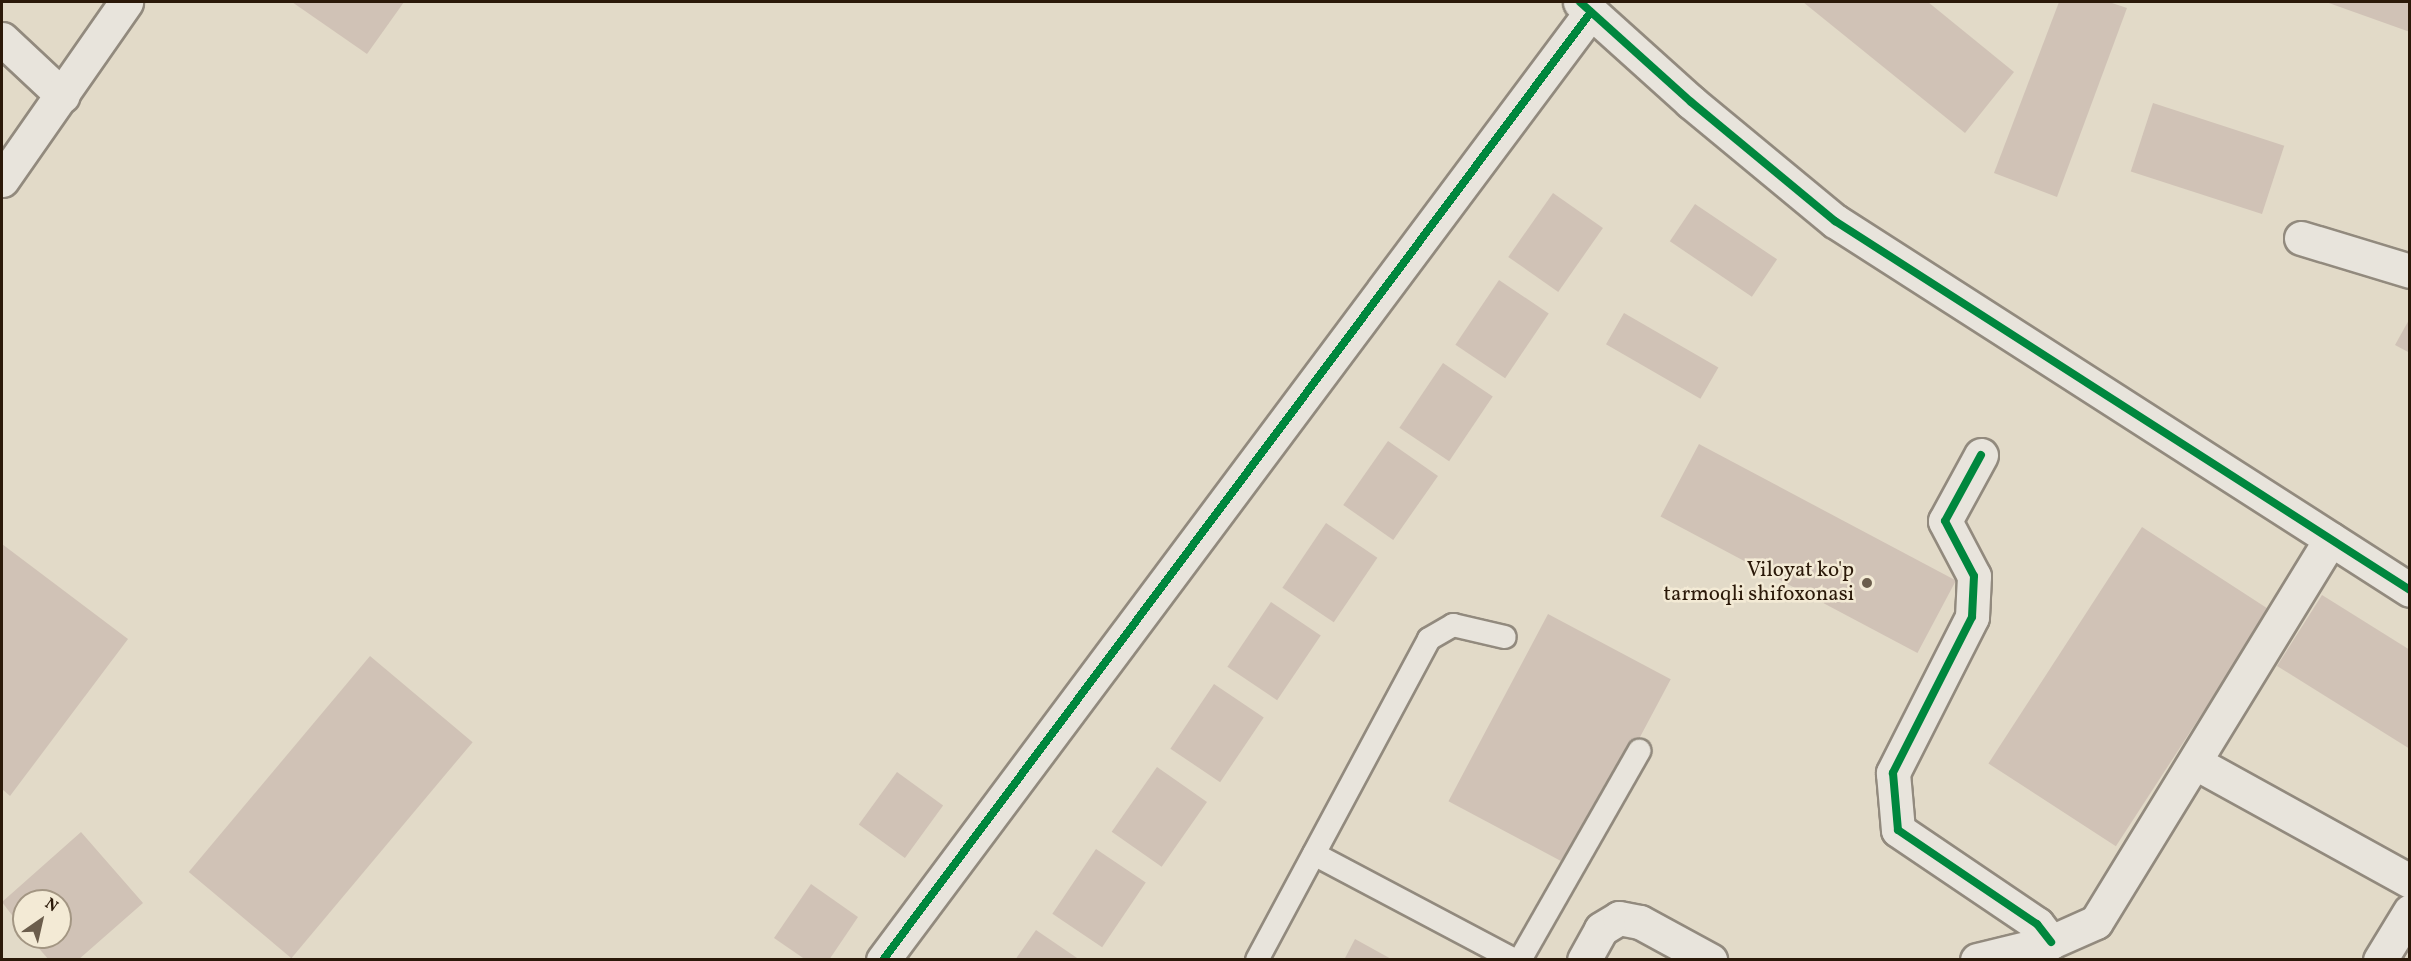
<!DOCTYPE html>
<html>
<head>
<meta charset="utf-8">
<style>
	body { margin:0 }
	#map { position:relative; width:2411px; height:961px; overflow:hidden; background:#e2dac8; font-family:Vollkorn,serif }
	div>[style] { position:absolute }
	.building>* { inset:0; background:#d0c2b6; transform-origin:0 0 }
	.roads { filter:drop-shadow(2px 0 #928a7e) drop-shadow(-2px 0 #928a7e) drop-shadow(0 2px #928a7e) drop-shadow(0 -2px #928a7e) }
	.lane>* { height:22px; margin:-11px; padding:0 11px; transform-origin:11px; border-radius:11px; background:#e8e4dc }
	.street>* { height:33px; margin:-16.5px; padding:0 16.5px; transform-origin:16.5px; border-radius:16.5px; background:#e8e4dc }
	.cycleway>* { height:8px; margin:-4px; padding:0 4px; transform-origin:4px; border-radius:4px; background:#00873e }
	.dots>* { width:16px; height:16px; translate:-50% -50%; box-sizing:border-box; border:3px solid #f3ead5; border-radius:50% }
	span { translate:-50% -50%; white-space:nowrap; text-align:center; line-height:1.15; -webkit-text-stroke:5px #f3ead5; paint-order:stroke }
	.poi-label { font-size:21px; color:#2b1909 }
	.right { translate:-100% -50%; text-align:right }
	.frame { position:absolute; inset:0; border:3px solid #2b1909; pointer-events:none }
	.north { position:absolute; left:12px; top:889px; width:60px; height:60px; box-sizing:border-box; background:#f3ead5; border:2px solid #a39683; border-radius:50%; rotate:34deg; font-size:16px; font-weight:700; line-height:24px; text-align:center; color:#2b1909 }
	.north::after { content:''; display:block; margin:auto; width:21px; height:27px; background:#6b5d4c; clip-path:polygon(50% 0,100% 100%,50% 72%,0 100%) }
</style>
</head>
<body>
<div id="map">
	<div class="building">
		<div style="clip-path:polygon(292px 2px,404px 2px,367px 54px)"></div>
		<div style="clip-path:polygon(1803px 2px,1928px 2px,2014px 72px,1965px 133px)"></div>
		<div style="clip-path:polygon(2059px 2px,2109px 2px,2127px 8px,2057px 197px,1994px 173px)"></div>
		<div style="clip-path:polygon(2326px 2px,2410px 2px,2410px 32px)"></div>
		<div style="left:2153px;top:103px;width:138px;height:72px;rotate:18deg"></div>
		<div style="left:1553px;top:193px;width:61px;height:78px;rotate:35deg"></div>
		<div style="left:1695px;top:204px;width:99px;height:45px;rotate:34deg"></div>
		<div style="left:1499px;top:280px;width:60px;height:78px;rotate:34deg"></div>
		<div style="left:1624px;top:313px;width:109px;height:36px;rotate:30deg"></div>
		<div style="clip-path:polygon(2410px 318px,2410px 353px,2395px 345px)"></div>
		<div style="left:1443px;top:363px;width:60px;height:78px;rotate:34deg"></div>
		<div style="left:1388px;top:441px;width:61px;height:78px;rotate:35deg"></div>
		<div style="left:1699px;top:444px;width:291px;height:82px;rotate:28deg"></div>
		<div style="left:1326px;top:523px;width:62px;height:78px;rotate:34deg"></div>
		<div style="left:2142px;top:527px;width:152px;height:282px;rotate:33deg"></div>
		<div style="clip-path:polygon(2px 544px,128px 639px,10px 796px,2px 789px)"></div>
		<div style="clip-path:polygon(2322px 595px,2410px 650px,2410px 749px,2277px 666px)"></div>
		<div style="left:1271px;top:602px;width:60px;height:78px;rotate:34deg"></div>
		<div style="left:1548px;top:614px;width:139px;height:212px;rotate:28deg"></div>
		<div style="left:370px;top:656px;width:134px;height:282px;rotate:40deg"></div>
		<div style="left:1214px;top:684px;width:60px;height:78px;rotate:34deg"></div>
		<div style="left:1157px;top:767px;width:61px;height:79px;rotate:35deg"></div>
		<div style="left:897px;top:772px;width:57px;height:65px;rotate:36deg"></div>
		<div style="clip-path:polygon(81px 832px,143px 903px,78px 960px,49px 960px,29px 937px,60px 937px,60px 901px,24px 901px,24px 931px,2px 902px)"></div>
		<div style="left:1096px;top:849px;width:60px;height:78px;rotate:34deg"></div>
		<div style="clip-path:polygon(811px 884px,858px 917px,829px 960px,806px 960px,774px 938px)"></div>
		<div style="clip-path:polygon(1036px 930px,1080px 960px,1015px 960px)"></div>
		<div style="clip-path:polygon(1355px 939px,1393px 960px,1344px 960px)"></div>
	</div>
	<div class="roads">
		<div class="lane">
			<div style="left:1314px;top:854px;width:226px;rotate:27.9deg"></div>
			<div style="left:1257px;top:960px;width:364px;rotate:-61.8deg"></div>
			<div style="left:1429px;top:639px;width:28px;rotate:-30deg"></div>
			<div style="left:1453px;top:625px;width:53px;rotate:13deg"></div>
			<div style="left:1520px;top:960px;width:241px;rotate:-60.3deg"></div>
		</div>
		<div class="street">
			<div style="left:1580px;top:2px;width:149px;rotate:42deg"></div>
			<div style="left:1691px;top:102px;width:187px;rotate:39.6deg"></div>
			<div style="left:1835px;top:221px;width:683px;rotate:32.69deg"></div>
			<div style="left:2px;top:39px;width:83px;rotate:43.1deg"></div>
			<div style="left:2px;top:180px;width:217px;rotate:-55.1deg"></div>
			<div style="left:2301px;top:238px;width:114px;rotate:16.8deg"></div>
			<div style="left:1981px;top:455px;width:75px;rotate:118.6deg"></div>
			<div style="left:1945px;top:521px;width:62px;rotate:62.2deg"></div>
			<div style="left:1974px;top:576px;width:41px;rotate:92.8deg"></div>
			<div style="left:1972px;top:617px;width:175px;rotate:116.9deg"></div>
			<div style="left:1893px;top:773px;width:57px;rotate:85deg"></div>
			<div style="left:1898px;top:830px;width:168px;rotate:34.1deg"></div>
			<div style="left:2037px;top:924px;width:23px;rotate:52deg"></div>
			<div style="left:2196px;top:763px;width:244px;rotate:28.9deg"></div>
			<div style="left:883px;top:960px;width:1183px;rotate:-53.25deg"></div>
			<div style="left:1584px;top:960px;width:35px;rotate:-61deg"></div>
			<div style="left:1601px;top:929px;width:21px;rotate:-31deg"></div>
			<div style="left:1619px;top:918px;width:21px;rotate:11deg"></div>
			<div style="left:1640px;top:922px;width:80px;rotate:28.5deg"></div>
			<div style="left:1977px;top:960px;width:76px;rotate:-13.7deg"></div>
			<div style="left:2051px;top:942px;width:49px;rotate:-24deg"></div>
			<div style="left:2096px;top:922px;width:449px;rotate:-58.5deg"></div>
			<div style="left:2380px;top:960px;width:57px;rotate:-58.5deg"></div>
		</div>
	</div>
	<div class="cycleway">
		<div style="left:1580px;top:2px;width:149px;rotate:42deg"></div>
		<div style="left:1691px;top:102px;width:187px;rotate:39.6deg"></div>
		<div style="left:1835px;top:221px;width:683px;rotate:32.69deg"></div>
		<div style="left:1981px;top:455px;width:75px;rotate:118.6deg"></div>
		<div style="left:1945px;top:521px;width:62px;rotate:62.2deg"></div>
		<div style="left:1974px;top:576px;width:41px;rotate:92.8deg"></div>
		<div style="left:1972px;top:617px;width:175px;rotate:116.9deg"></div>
		<div style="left:1893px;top:773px;width:57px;rotate:85deg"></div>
		<div style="left:1898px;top:830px;width:168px;rotate:34.1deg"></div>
		<div style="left:2037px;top:924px;width:23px;rotate:52deg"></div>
		<div style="left:883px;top:960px;width:1183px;rotate:-53.25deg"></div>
	</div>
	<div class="dots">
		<div style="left:1867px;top:583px;background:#6b5d4c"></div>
	</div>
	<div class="poi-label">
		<span class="right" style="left:1854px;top:583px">Viloyat ko'p<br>tarmoqli shifoxonasi</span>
	</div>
	<div class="frame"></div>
	<div class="north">N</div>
</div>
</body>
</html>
